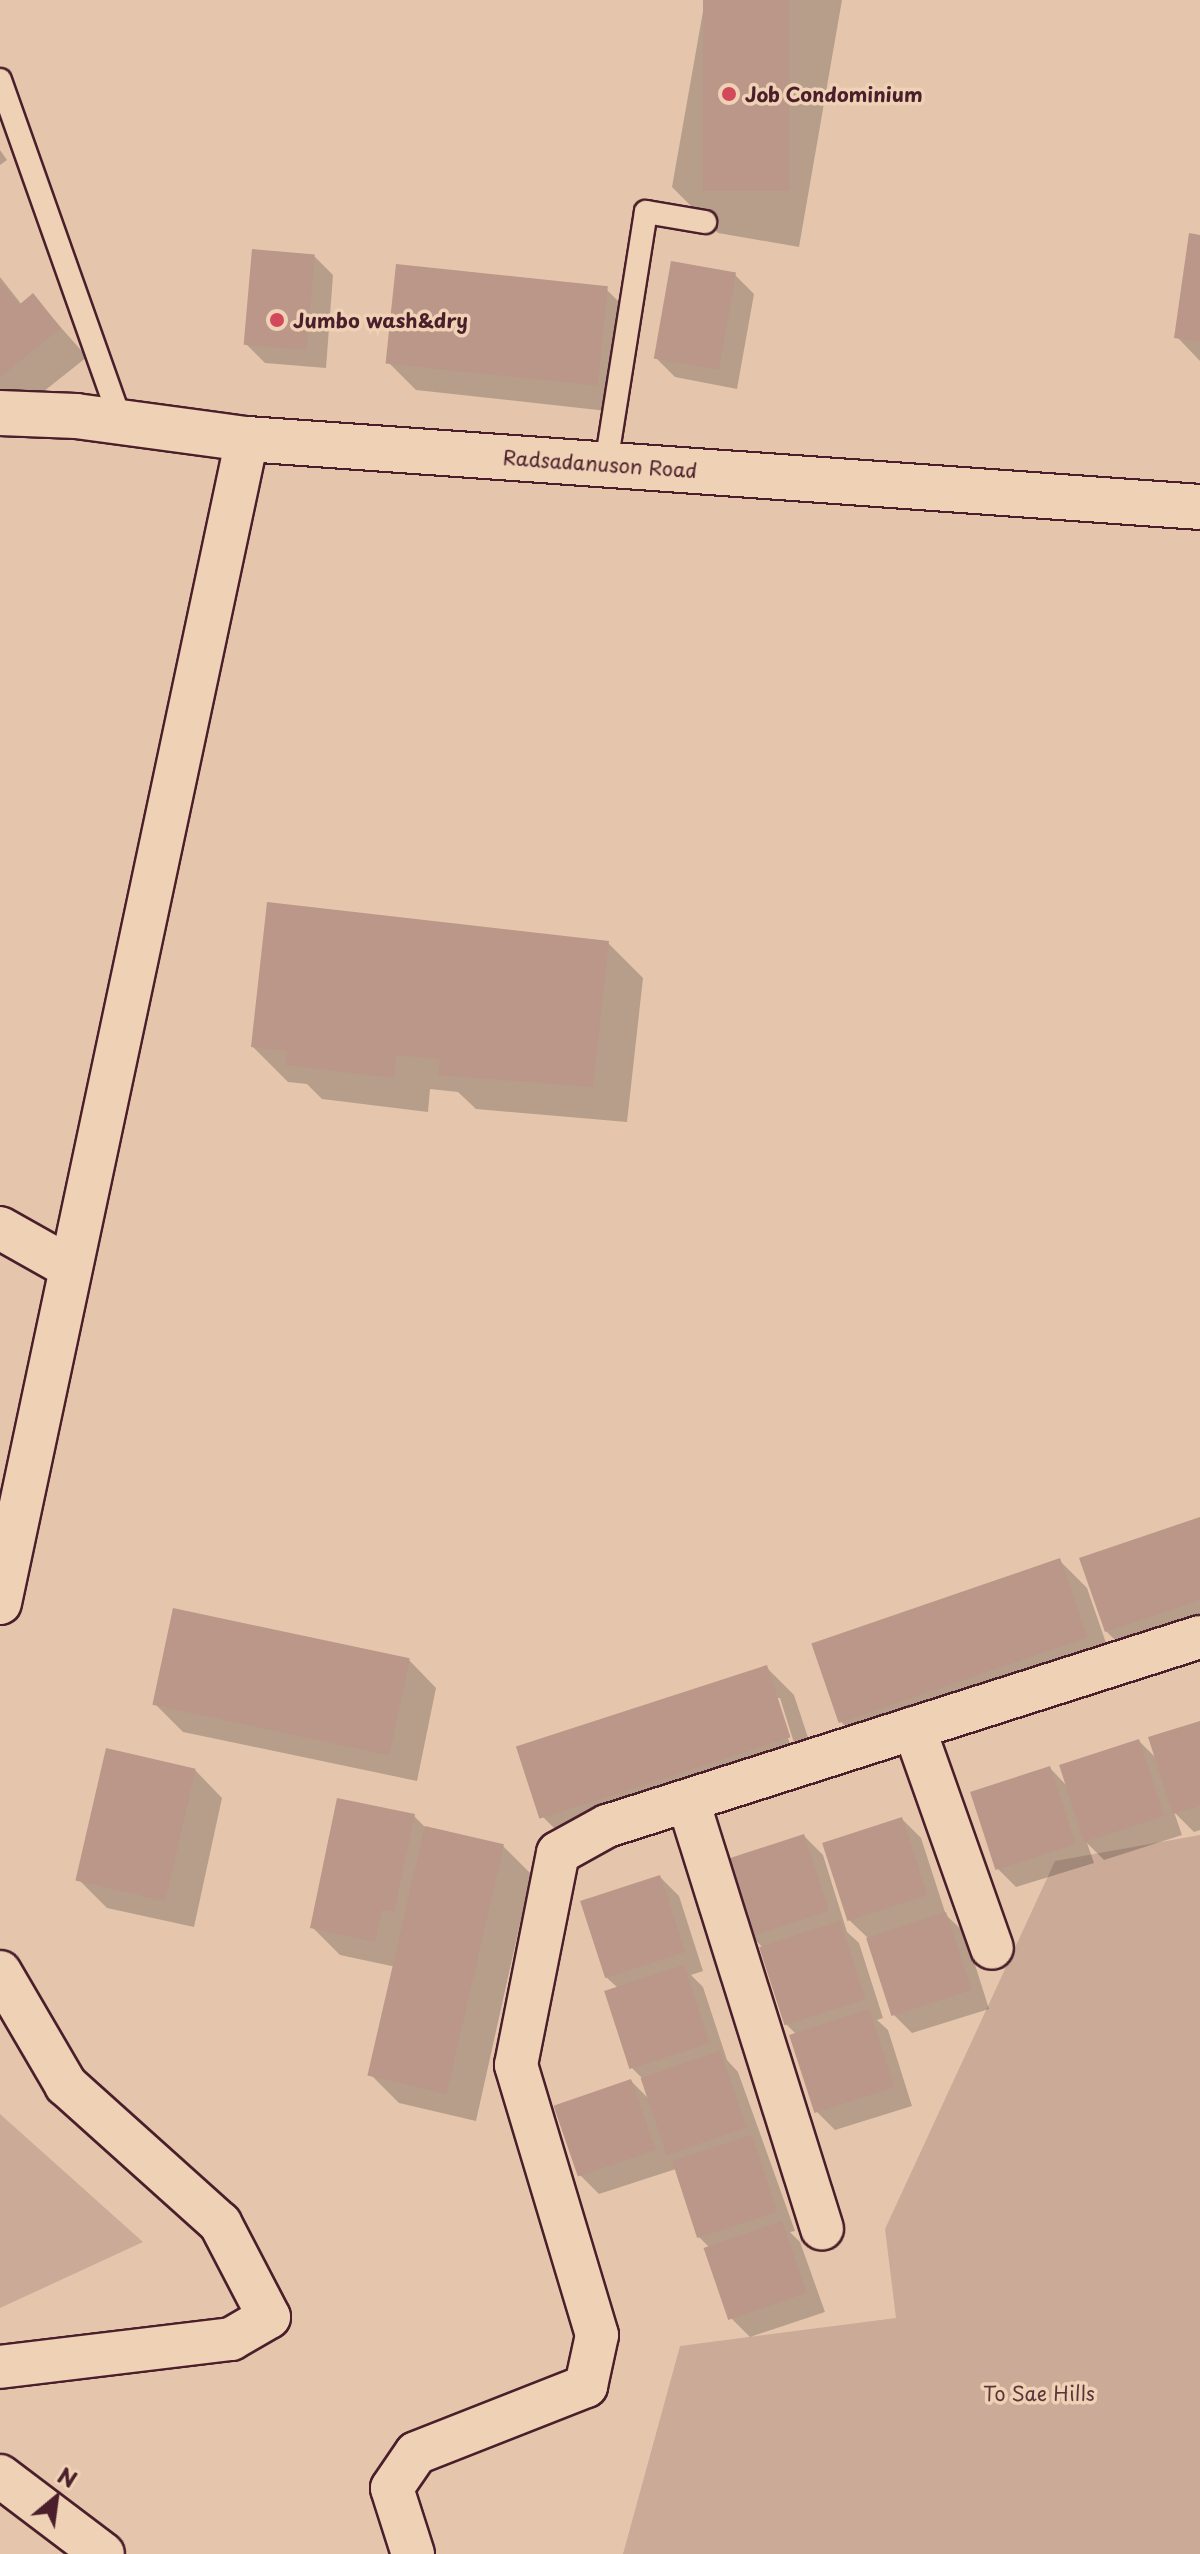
<!DOCTYPE html>
<html>
<head>
<meta charset="utf-8">
<style>
	body { margin:0 }
	#map { position:relative; width:1200px; height:2554px; overflow:hidden; background:#e5c6ad; font-family:"Playpen Sans",sans-serif }
	div>[style] { position:absolute }
	.green>* { inset:0; background:#cbaa97 }
	.shadow>* { inset:0; background:#0003 }
	.building>* { inset:0; background:#ba9788; transform-origin:0 0 }
	.roads { filter:drop-shadow(2px 0 #4a1f2b) drop-shadow(-2px 0 #4a1f2b) drop-shadow(0 2px #4a1f2b) drop-shadow(0 -2px #4a1f2b) }
	.service>* { height:22px; margin:-11px; padding:0 11px; transform-origin:11px; border-radius:11px; background:#efd1b5 }
	.minor>* { height:42px; margin:-21px; padding:0 21px; transform-origin:21px; border-radius:21px; background:#efd1b5 }
	.tertiary>* { height:44px; margin:-22px; padding:0 22px; transform-origin:22px; border-radius:22px; background:#efd1b5 }
	.dots>* { width:22px; height:22px; translate:-50% -50%; box-sizing:border-box; border:4px solid #efd1b5; border-radius:50% }
	span { translate:-50% -50%; white-space:nowrap; text-align:center; line-height:1.15; -webkit-text-stroke:7px #efd1b5; paint-order:stroke }
	.poi-label { font-size:20px; color:#4a1f2b; font-weight:700 }
	.left { translate:0 -50%; text-align:left }
	.street-label { font-size:20px; color:#4a1f2b }
	.park-label { font-size:20px; color:#5d343b }
	.north { position:absolute; left:16px; top:2458px; width:80px; height:80px; -webkit-text-stroke:6px #efd1b5; paint-order:stroke; rotate:29deg; font-size:22px; font-weight:700; line-height:32px; text-align:center; color:#4a1f2b }
	.north::after { content:''; display:block; margin:auto; width:28px; height:36px; background:#4a1f2b; clip-path:polygon(50% 0,100% 100%,50% 72%,0 100%) }
</style>
</head>
<body>
<div id="map">
	<div class="green">
		<div style="clip-path:polygon(1200px 1835px,1200px 2554px,623px 2554px,680px 2346px,896px 2318px,885px 2229px,1055px 1861px)"></div>
		<div style="clip-path:polygon(0 2114px,143px 2242px,0 2308px)"></div>
	</div>
	<div class="shadow">
		<div style="clip-path:polygon(705px 0,842px 0,799px 247px,718px 233px,672px 187px)"></div>
		<div style="clip-path:polygon(0 150px,7px 160px,0 165px)"></div>
		<div style="clip-path:polygon(1200px 237px,1200px 361px,1177px 337px)"></div>
		<div style="clip-path:polygon(314px 256px,333px 275px,326px 368px,265px 363px,246px 344px)"></div>
		<div style="clip-path:polygon(735px 275px,754px 294px,737px 389px,675px 377px,656px 358px)"></div>
		<div style="clip-path:polygon(0 277px,22px 305px,33px 296px,87px 357px,14px 415px,0 401px)"></div>
		<div style="clip-path:polygon(607px 290px,635px 318px,625px 413px,416px 390px,388px 362px)"></div>
		<div style="clip-path:polygon(608px 943px,643px 978px,627px 1122px,476px 1109px,458px 1092px,430px 1089px,428px 1112px,322px 1099px,307px 1084px,288px 1082px,253px 1047px)"></div>
		<div style="clip-path:polygon(1200px 1519px,1200px 1637px,1134px 1659px,1106px 1631px)"></div>
		<div style="clip-path:polygon(1059px 1560px,1087px 1588px,1114px 1666px,869px 1749px,841px 1722px)"></div>
		<div style="clip-path:polygon(409px 1660px,436px 1688px,417px 1781px,183px 1732px,155px 1704px)"></div>
		<div style="clip-path:polygon(evenodd,767px 1668px,794px 1695px,817px 1765px,568px 1842px,540px 1814px,767px 1668px,775px 1698px,780px 1698px,795px 1746px,791px 1747px,775px 1698px)"></div>
		<div style="clip-path:polygon(1200px 1723px,1200px 1830px,1194px 1832px,1174px 1812px,1182px 1835px,1104px 1860px,1087px 1843px,1094px 1863px,1016px 1887px,997px 1868px,1050px 1768px,1067px 1786px,1139px 1741px,1158px 1760px)"></div>
		<div style="clip-path:polygon(195px 1770px,222px 1798px,194px 1927px,107px 1908px,79px 1880px)"></div>
		<div style="clip-path:polygon(414px 1816px,426px 1828px,503px 1846px,531px 1874px,476px 2121px,399px 2103px,371px 2075px,396px 1967px,340px 1955px,312px 1927px)"></div>
		<div style="clip-path:polygon(902px 1819px,921px 1838px,946px 1915px,965px 1933px,989px 2009px,912px 2033px,893px 2014px,868px 1938px,848px 1919px)"></div>
		<div style="clip-path:polygon(804px 1836px,823px 1855px,847px 1932px,859px 1943px,883px 2018px,877px 2020px,888px 2030px,912px 2106px,835px 2130px,816px 2111px,796px 2034px,786px 2024px,763px 1948px,751px 1935px)"></div>
		<div style="clip-path:polygon(660px 1877px,679px 1896px,703px 1971px,691px 1975px,703px 1987px,727px 2060px,738px 2072px,795px 2231px,790px 2232px,800px 2242px,825px 2312px,750px 2337px,731px 2318px,710px 2248px,698px 2236px,676px 2169px,599px 2194px,580px 2175px,631px 2081px,649px 2099px,643px 2079px,631px 2067px,618px 1988px,606px 1977px)"></div>
	</div>
	<div class="building">
		<div style="left:703px;top:0;width:86px;height:191px"></div>
		<div style="clip-path:polygon(1189px 233px,1200px 235px,1200px 342px,1174px 338px)"></div>
		<div style="left:252px;top:249px;width:63px;height:96px;rotate:5deg"></div>
		<div style="left:671px;top:261px;width:66px;height:99px;rotate:10deg"></div>
		<div style="left:396px;top:264px;width:213px;height:100px;rotate:6deg"></div>
		<div style="clip-path:polygon(0 281px,19px 305px,33px 293px,61px 328px,0 377px)"></div>
		<div style="clip-path:polygon(267px 902px,609px 941px,593px 1087px,438px 1075px,440px 1059px,396px 1055px,394px 1078px,285px 1065px,287px 1051px,251px 1047px)"></div>
		<div style="clip-path:polygon(1200px 1517px,1200px 1600px,1105px 1632px,1079px 1558px)"></div>
		<div style="left:1060px;top:1558px;width:84px;height:263px;rotate:71deg"></div>
		<div style="left:173px;top:1608px;width:242px;height:99px;rotate:12deg"></div>
		<div style="left:767px;top:1665px;width:76px;height:264px;rotate:72deg"></div>
		<div style="clip-path:polygon(1200px 1721px,1200px 1806px,1173px 1814px,1148px 1737px)"></div>
		<div style="left:1139px;top:1739px;width:81px;height:84px;rotate:72deg"></div>
		<div style="left:106px;top:1748px;width:92px;height:136px;rotate:13deg"></div>
		<div style="left:1050px;top:1766px;width:82px;height:84px;rotate:72deg"></div>
		<div style="clip-path:polygon(337px 1798px,415px 1814px,394px 1912px,382px 1910px,375px 1942px,310px 1928px)"></div>
		<div style="left:902px;top:1817px;width:82px;height:84px;rotate:72deg"></div>
		<div style="left:425px;top:1826px;width:81px;height:256px;rotate:13deg"></div>
		<div style="left:804px;top:1834px;width:81px;height:84px;rotate:72deg"></div>
		<div style="left:660px;top:1875px;width:81px;height:84px;rotate:72deg"></div>
		<div style="left:946px;top:1912px;width:82px;height:84px;rotate:72deg"></div>
		<div style="left:840px;top:1921px;width:82px;height:85px;rotate:72deg"></div>
		<div style="left:684px;top:1965px;width:82px;height:84px;rotate:72deg"></div>
		<div style="left:869px;top:2009px;width:82px;height:84px;rotate:72deg"></div>
		<div style="left:720px;top:2051px;width:81px;height:84px;rotate:71deg"></div>
		<div style="left:631px;top:2079px;width:75px;height:82px;rotate:71deg"></div>
		<div style="left:752px;top:2135px;width:81px;height:84px;rotate:72deg"></div>
		<div style="left:782px;top:2221px;width:76px;height:83px;rotate:71deg"></div>
	</div>
	<div class="roads">
		<div class="service">
			<div style="left:0;top:80px;width:362px;rotate:70.5deg"></div>
			<div style="left:606px;top:464px;width:255px;rotate:-81deg"></div>
			<div style="left:646px;top:212px;width:60px;rotate:9.6deg"></div>
		</div>
		<div class="minor">
			<div style="left:0;top:1228px;width:81px;rotate:29.4deg"></div>
			<div style="left:0;top:1603px;width:1190px;rotate:-78.02deg"></div>
			<div style="left:914px;top:1728px;width:233px;rotate:70.5deg"></div>
			<div style="left:688px;top:1801px;width:448px;rotate:72.6deg"></div>
			<div style="left:0;top:1972px;width:131px;rotate:59.7deg"></div>
			<div style="left:66px;top:2085px;width:207px;rotate:41.9deg"></div>
			<div style="left:220px;top:2223px;width:106px;rotate:62.5deg"></div>
			<div style="left:269px;top:2317px;width:44px;rotate:149.9deg"></div>
			<div style="left:231px;top:2339px;width:233px;rotate:173.1deg"></div>
			<div style="left:0;top:2476px;width:129px;rotate:37.1deg"></div>
			<div style="left:413px;top:2554px;width:69px;rotate:-107.7deg"></div>
			<div style="left:392px;top:2488px;width:42px;rotate:-55.6deg"></div>
			<div style="left:416px;top:2453px;width:183px;rotate:-21.5deg"></div>
			<div style="left:586px;top:2386px;width:52px;rotate:-77.8deg"></div>
			<div style="left:597px;top:2335px;width:282px;rotate:-106.7deg"></div>
			<div style="left:516px;top:2065px;width:216px;rotate:-78.8deg"></div>
			<div style="left:558px;top:1853px;width:56px;rotate:-28.9deg"></div>
			<div style="left:607px;top:1826px;width:622px;rotate:-17.68deg"></div>
		</div>
		<div class="tertiary">
			<div style="left:0;top:413px;width:76px;rotate:2.3deg"></div>
			<div style="left:76px;top:416px;width:173px;rotate:7.7deg"></div>
			<div style="left:247px;top:439px;width:955px;rotate:4.08deg"></div>
		</div>
	</div>
	<div class="dots">
		<div style="left:729px;top:94px;background:#d1495b"></div>
		<div style="left:277px;top:320px;background:#d1495b"></div>
	</div>
	<div class="poi-label">
		<span class="left" style="left:745px;top:94px">Job Condominium</span>
		<span class="left" style="left:293px;top:320px">Jumbo wash&amp;dry</span>
	</div>
	<div class="street-label">
		<span style="left:600px;top:464px;rotate:4deg">Radsadanuson Road</span>
	</div>
	<div class="park-label">
		<span style="left:1039px;top:2393px">To Sae Hills</span>
	</div>
	<div class="north">N</div>
</div>
</body>
</html>
